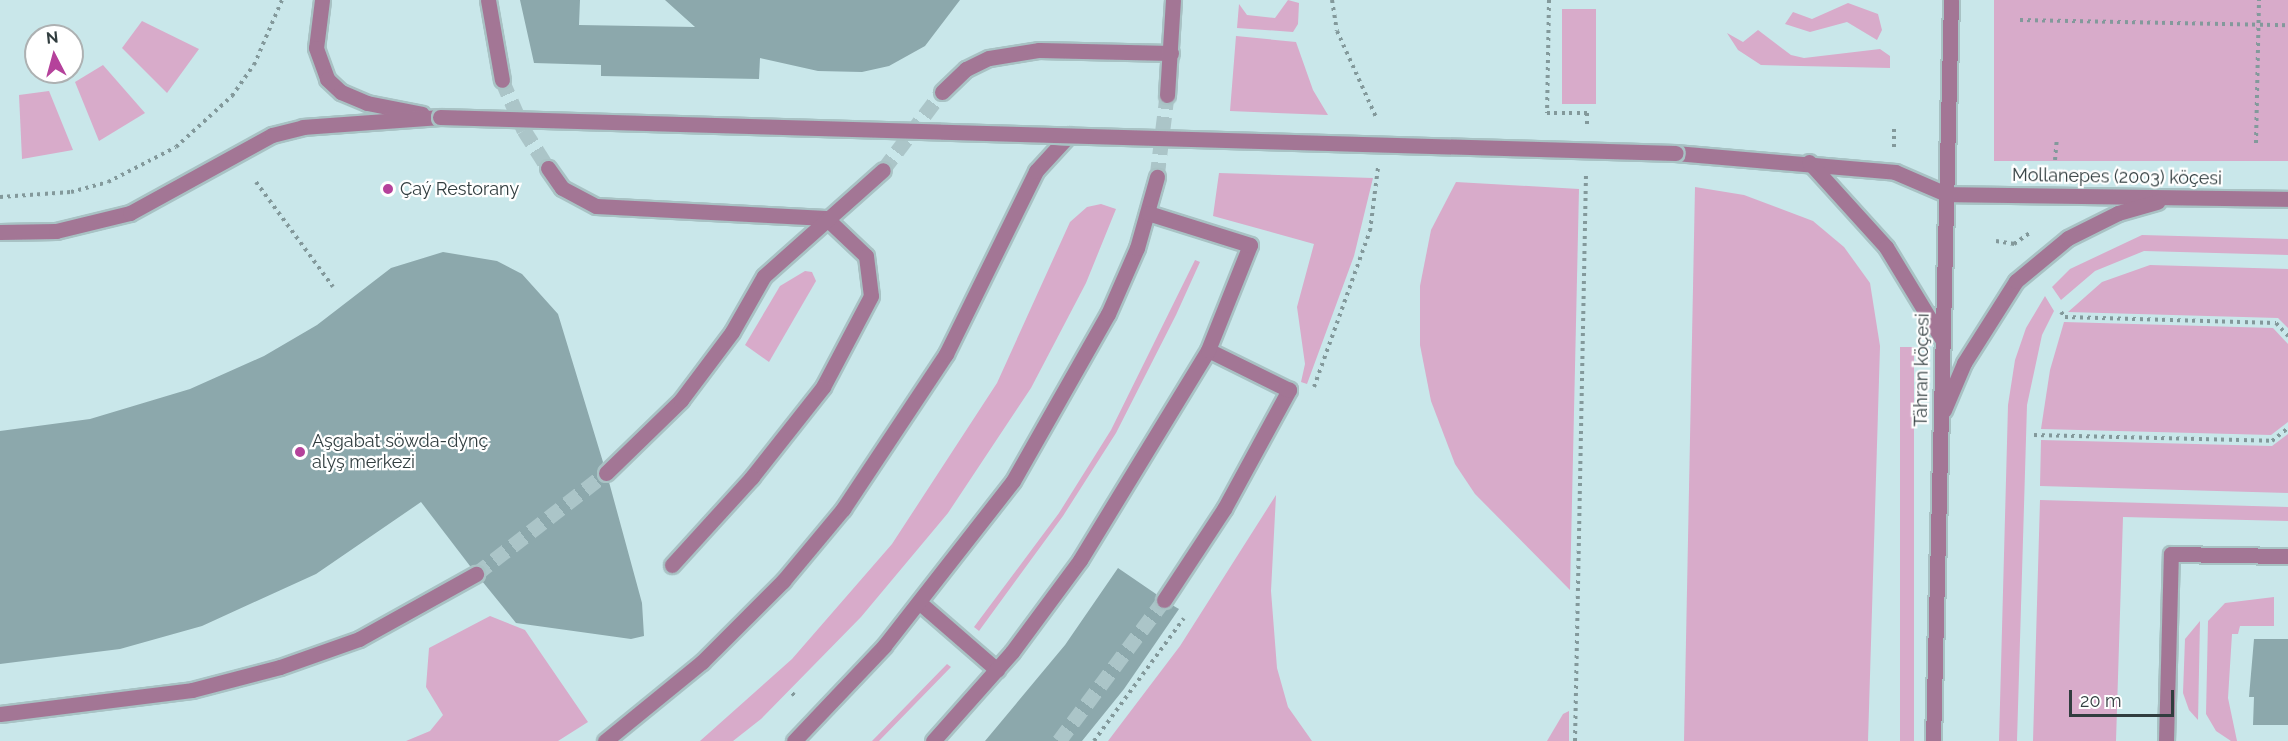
<!DOCTYPE html>
<html>
<head>
<meta charset="utf-8">
<style>
	body { margin:0 }
	#map { position:relative; width:2288px; height:741px; overflow:hidden; background:#c9e7ea; font-family:Raleway,sans-serif }
	div>[style] { position:absolute }
	.green>* { inset:0; background:#d8abca; transform-origin:0 0 }
	.building>* { inset:0; background:#8ca8ac }
	.minor-tunnel>* { height:15px; margin-top:-7.5px; transform-origin:0; background:repeating-linear-gradient(90deg,#abc5c8 0 15px,transparent 0 23px) }
	.path>* { height:4px; margin-top:-2px; transform-origin:0; background:repeating-linear-gradient(90deg,#83999b 0 3px,transparent 0 7.5px) }
	.roads { filter:drop-shadow(2px 0 #a8c2c4) drop-shadow(-2px 0 #a8c2c4) drop-shadow(0 2px #a8c2c4) drop-shadow(0 -2px #a8c2c4) }
	.minor>* { height:15px; margin:-7.5px; padding:0 7.5px; transform-origin:7.5px; border-radius:7.5px; background:#a37695 }
	.bridges { filter:drop-shadow(2px 0 #a8c2c4) drop-shadow(-2px 0 #a8c2c4) drop-shadow(0 2px #a8c2c4) drop-shadow(0 -2px #a8c2c4) }
	.minor-bridge>* { height:15px; margin:-7.5px; padding:0 7.5px; transform-origin:7.5px; border-radius:7.5px; background:#a37695 }
	.dots>* { width:16px; height:16px; translate:-50% -50%; box-sizing:border-box; border:3px solid #fff; border-radius:50% }
	span { translate:-50% -50%; white-space:nowrap; text-align:center; line-height:1.15; -webkit-text-stroke:4.5px #fff; paint-order:stroke }
	.street-label { font-size:18px; color:#313d3f }
	.poi-label { font-size:18px; color:#313d3f }
	.left { translate:0 -50%; text-align:left }
	.north { position:absolute; left:24px; top:24px; width:60px; height:60px; box-sizing:border-box; background:#fff; border:2px solid #adb1b2; border-radius:50%; rotate:354deg; font-size:16px; font-weight:700; line-height:24px; text-align:center; color:#313d3f }
	.north::after { content:''; display:block; margin:auto; width:21px; height:27px; background:#b5429b; clip-path:polygon(50% 0,100% 100%,50% 72%,0 100%) }
	.scale { position:absolute; left:2069px; top:690px; width:105px; height:27px; box-sizing:border-box; border:3px solid #313d3f; border-top:0; padding-left:8px; font-size:18px; line-height:21px; white-space:nowrap; color:#313d3f; -webkit-text-stroke:4px #fff; paint-order:stroke }
</style>
</head>
<body>
<div id="map">
	<div class="green">
		<div style="clip-path:polygon(1288px 0,1299px 3px,1298px 24px,1293px 32px,1237px 28px,1239px 4px,1247px 15px,1275px 18px)"></div>
		<div style="left:1994px;top:0;width:294px;height:161px"></div>
		<div style="clip-path:polygon(1848px 3px,1878px 14px,1882px 30px,1877px 40px,1847px 22px,1810px 32px,1785px 24px,1793px 12px,1812px 19px)"></div>
		<div style="left:1562px;top:9px;width:34px;height:95px"></div>
		<div style="clip-path:polygon(142px 21px,199px 49px,167px 93px,122px 48px)"></div>
		<div style="clip-path:polygon(1758px 30px,1791px 55px,1804px 58px,1880px 49px,1890px 56px,1890px 68px,1761px 65px,1738px 50px,1727px 33px,1743px 42px)"></div>
		<div style="clip-path:polygon(1236px 36px,1296px 42px,1313px 90px,1328px 115px,1230px 111px)"></div>
		<div style="clip-path:polygon(103px 65px,145px 113px,99px 141px,75px 82px)"></div>
		<div style="clip-path:polygon(49px 91px,73px 150px,22px 159px,19px 95px)"></div>
		<div style="clip-path:polygon(1219px 173px,1373px 178px,1354px 256px,1307px 384px,1301px 382px,1305px 364px,1297px 307px,1314px 244px,1213px 216px)"></div>
		<div style="clip-path:polygon(1456px 182px,1579px 189px,1570px 590px,1475px 494px,1455px 464px,1431px 401px,1420px 345px,1420px 286px,1431px 230px)"></div>
		<div style="clip-path:polygon(1695px 187px,1744px 195px,1813px 221px,1844px 247px,1870px 283px,1880px 346px,1868px 741px,1684px 741px)"></div>
		<div style="clip-path:polygon(1101px 204px,1116px 209px,1086px 283px,1031px 388px,948px 513px,861px 617px,761px 719px,733px 741px,700px 741px,792px 659px,892px 544px,997px 383px,1070px 222px,1087px 207px)"></div>
		<div style="clip-path:polygon(2142px 235px,2288px 239px,2288px 255px,2144px 251px,2095px 271px,2061px 300px,2052px 287px,2070px 269px)"></div>
		<div style="clip-path:polygon(1195px 260px,1200px 262px,1176px 315px,1116px 433px,1063px 516px,979px 631px,974px 627px,1059px 513px,1111px 430px)"></div>
		<div style="clip-path:polygon(2150px 265px,2288px 269px,2288px 328px,2278px 318px,2068px 312px,2102px 282px)"></div>
		<div style="clip-path:polygon(805px 271px,812px 272px,816px 281px,769px 362px,745px 345px,780px 286px)"></div>
		<div style="clip-path:polygon(2045px 296px,2054px 311px,2042px 335px,2027px 405px,2017px 741px,1999px 741px,2008px 405px,2015px 360px,2026px 328px)"></div>
		<div style="clip-path:polygon(2064px 322px,2273px 328px,2288px 344px,2288px 422px,2271px 435px,2041px 429px,2050px 370px)"></div>
		<div style="left:1900px;top:347px;width:14px;height:394px"></div>
		<div style="clip-path:polygon(2288px 434px,2288px 493px,2040px 486px,2041px 440px,2272px 446px)"></div>
		<div style="clip-path:polygon(1276px 495px,1271px 591px,1277px 668px,1288px 707px,1312px 741px,1108px 741px,1180px 646px)"></div>
		<div style="clip-path:polygon(2040px 500px,2288px 507px,2288px 521px,2123px 517px,2116px 741px,2033px 741px)"></div>
		<div style="clip-path:polygon(2274px 597px,2274px 626px,2240px 626px,2238px 634px,2232px 634px,2228px 698px,2237px 741px,2231px 741px,2216px 731px,2206px 714px,2208px 621px,2225px 603px)"></div>
		<div style="clip-path:polygon(490px 616px,525px 630px,588px 722px,558px 741px,406px 741px,430px 731px,443px 715px,426px 687px,429px 648px)"></div>
		<div style="clip-path:polygon(2200px 621px,2198px 720px,2189px 710px,2183px 693px,2185px 639px)"></div>
		<div style="clip-path:polygon(947px 664px,951px 667px,914px 705px,879px 741px,872px 741px)"></div>
		<div style="clip-path:polygon(1569px 711px,1569px 741px,1547px 741px,1563px 714px)"></div>
	</div>
	<div class="building">
		<div style="clip-path:polygon(520px 0,580px 0,579px 25px,695px 27px,665px 0,960px 0,925px 46px,889px 66px,862px 72px,818px 71px,760px 58px,759px 79px,601px 76px,601px 65px,534px 63px)"></div>
		<div style="clip-path:polygon(443px 252px,497px 261px,522px 274px,558px 314px,603px 462px,597px 476px,609px 482px,642px 603px,644px 636px,631px 639px,516px 623px,482px 581px,484px 569px,470px 566px,421px 502px,316px 574px,202px 626px,120px 649px,0 664px,0 431px,90px 419px,190px 389px,264px 356px,317px 325px,391px 268px)"></div>
		<div style="clip-path:polygon(1118px 568px,1156px 594px,1158px 608px,1172px 605px,1179px 609px,1124px 689px,1082px 741px,985px 741px,1065px 645px)"></div>
		<div style="clip-path:polygon(2254px 639px,2288px 639px,2288px 725px,2253px 725px,2254px 697px,2249px 697px)"></div>
	</div>
	<div class="minor-tunnel">
		<div style="left:502px;top:80px;width:55px;rotate:66.3deg"></div>
		<div style="left:524px;top:130px;width:45px;rotate:57.7deg"></div>
		<div style="left:883px;top:170px;width:98px;rotate:-52.9deg"></div>
		<div style="left:1157px;top:177px;width:83px;rotate:-83deg"></div>
		<div style="left:476px;top:574px;width:165px;rotate:-37.8deg"></div>
		<div style="left:1059px;top:741px;width:176px;rotate:-53.3deg"></div>
	</div>
	<div class="path">
		<div style="left:1332px;top:0;width:31px;rotate:81deg"></div>
		<div style="left:1337px;top:31px;width:97px;rotate:65.6deg"></div>
		<div style="left:1549px;top:0;width:113px;rotate:91deg"></div>
		<div style="left:1547px;top:113px;width:40px"></div>
		<div style="left:1587px;top:113px;width:12px;rotate:90deg"></div>
		<div style="left:2020px;top:20px;width:268px;rotate:1.1deg"></div>
		<div style="left:1894px;top:129px;width:18px;rotate:90deg"></div>
		<div style="left:2256px;top:143px;width:143px;rotate:-88.8deg"></div>
		<div style="left:2055px;top:160px;width:21px;rotate:-85deg"></div>
		<div style="left:256px;top:182px;width:130px;rotate:53.7deg"></div>
		<div style="left:0;top:197px;width:71px;rotate:-4deg"></div>
		<div style="left:71px;top:192px;width:38px;rotate:-15deg"></div>
		<div style="left:108px;top:182px;width:76px;rotate:-27.2deg"></div>
		<div style="left:176px;top:147px;width:76px;rotate:-42.3deg"></div>
		<div style="left:232px;top:96px;width:38px;rotate:-55deg"></div>
		<div style="left:254px;top:65px;width:71px;rotate:-66.7deg"></div>
		<div style="left:1996px;top:241px;width:19px;rotate:9deg"></div>
		<div style="left:2014px;top:244px;width:21px;rotate:-35deg"></div>
		<div style="left:2061px;top:312px;width:6px;rotate:51deg"></div>
		<div style="left:2065px;top:317px;width:211px;rotate:1.6deg"></div>
		<div style="left:2276px;top:323px;width:18px;rotate:47deg"></div>
		<div style="left:1314px;top:387px;width:166px;rotate:-70.3deg"></div>
		<div style="left:1370px;top:231px;width:64px;rotate:-82.8deg"></div>
		<div style="left:2034px;top:435px;width:238px;rotate:1.4deg"></div>
		<div style="left:2272px;top:441px;width:21px;rotate:-39deg"></div>
		<div style="left:792px;top:693px;width:4px;rotate:45deg"></div>
		<div style="left:1094px;top:741px;width:152px;rotate:-53.8deg"></div>
		<div style="left:1575px;top:741px;width:566px;rotate:-88.89deg"></div>
	</div>
	<div class="roads">
		<div class="minor">
			<div style="left:322px;top:0;width:48px;rotate:97.1deg"></div>
			<div style="left:316px;top:48px;width:33px;rotate:70deg"></div>
			<div style="left:327px;top:79px;width:19px;rotate:43deg"></div>
			<div style="left:341px;top:92px;width:28px;rotate:23deg"></div>
			<div style="left:367px;top:103px;width:56px;rotate:11.3deg"></div>
			<div style="left:488px;top:0;width:81px;rotate:80.1deg"></div>
			<div style="left:942px;top:92px;width:33px;rotate:-44deg"></div>
			<div style="left:966px;top:69px;width:25px;rotate:-26deg"></div>
			<div style="left:989px;top:58px;width:51px;rotate:-9.1deg"></div>
			<div style="left:1039px;top:50px;width:132px;rotate:1.3deg"></div>
			<div style="left:1167px;top:95px;width:95px;rotate:-86.4deg"></div>
			<div style="left:1675px;top:153px;width:221px;rotate:4.9deg"></div>
			<div style="left:1895px;top:172px;width:56px;rotate:23.3deg"></div>
			<div style="left:1946px;top:194px;width:342px;rotate:0.8deg"></div>
			<div style="left:1809px;top:162px;width:115px;rotate:47.8deg"></div>
			<div style="left:1886px;top:247px;width:108px;rotate:58.7deg"></div>
			<div style="left:548px;top:168px;width:24px;rotate:55deg"></div>
			<div style="left:562px;top:188px;width:38px;rotate:28deg"></div>
			<div style="left:596px;top:206px;width:230px;rotate:3deg"></div>
			<div style="left:826px;top:218px;width:55px;rotate:43.5deg"></div>
			<div style="left:866px;top:256px;width:40px;rotate:82.9deg"></div>
			<div style="left:871px;top:296px;width:103px;rotate:117.8deg"></div>
			<div style="left:823px;top:387px;width:115px;rotate:128.3deg"></div>
			<div style="left:752px;top:477px;width:119px;rotate:132.3deg"></div>
			<div style="left:0;top:232px;width:56px;rotate:-1deg"></div>
			<div style="left:56px;top:231px;width:76px;rotate:-13.7deg"></div>
			<div style="left:130px;top:213px;width:162px;rotate:-28.8deg"></div>
			<div style="left:272px;top:135px;width:32px;rotate:-14deg"></div>
			<div style="left:303px;top:127px;width:137px;rotate:-4.2deg"></div>
			<div style="left:1944px;top:410px;width:51px;rotate:-66.9deg"></div>
			<div style="left:1964px;top:363px;width:97px;rotate:-57.6deg"></div>
			<div style="left:2016px;top:281px;width:67px;rotate:-39.6deg"></div>
			<div style="left:2068px;top:238px;width:56px;rotate:-26.6deg"></div>
			<div style="left:2118px;top:213px;width:41px;rotate:-15.8deg"></div>
			<div style="left:606px;top:473px;width:105px;rotate:-44.2deg"></div>
			<div style="left:681px;top:400px;width:85px;rotate:-53.1deg"></div>
			<div style="left:732px;top:332px;width:64px;rotate:-60.3deg"></div>
			<div style="left:764px;top:276px;width:159px;rotate:-41.7deg"></div>
			<div style="left:1164px;top:600px;width:109px;rotate:-56.6deg"></div>
			<div style="left:1224px;top:509px;width:136px;rotate:-61.4deg"></div>
			<div style="left:1289px;top:390px;width:90px;rotate:-153.7deg"></div>
			<div style="left:920px;top:603px;width:102px;rotate:41deg"></div>
			<div style="left:0;top:714px;width:193px;rotate:-7.1deg"></div>
			<div style="left:192px;top:690px;width:91px;rotate:-14.6deg"></div>
			<div style="left:280px;top:667px;width:84px;rotate:-19.5deg"></div>
			<div style="left:359px;top:639px;width:134px;rotate:-29.1deg"></div>
			<div style="left:605px;top:741px;width:125px;rotate:-39.2deg"></div>
			<div style="left:702px;top:662px;width:115px;rotate:-45deg"></div>
			<div style="left:783px;top:581px;width:94px;rotate:-50.2deg"></div>
			<div style="left:843px;top:509px;width:186px;rotate:-56.4deg"></div>
			<div style="left:946px;top:354px;width:204px;rotate:-63.8deg"></div>
			<div style="left:1036px;top:171px;width:49px;rotate:-47.5deg"></div>
			<div style="left:794px;top:741px;width:131px;rotate:-46.5deg"></div>
			<div style="left:884px;top:646px;width:209px;rotate:-52deg"></div>
			<div style="left:1013px;top:481px;width:192px;rotate:-60.4deg"></div>
			<div style="left:1108px;top:314px;width:72px;rotate:-66.3deg"></div>
			<div style="left:1137px;top:248px;width:74px;rotate:-74.3deg"></div>
			<div style="left:933px;top:741px;width:119px;rotate:-48.4deg"></div>
			<div style="left:1012px;top:652px;width:114px;rotate:-53.5deg"></div>
			<div style="left:1080px;top:560px;width:246px;rotate:-58.6deg"></div>
			<div style="left:1208px;top:350px;width:113px;rotate:-68.2deg"></div>
			<div style="left:1250px;top:245px;width:107px;rotate:-162.6deg"></div>
			<div style="left:1933px;top:741px;width:741px;rotate:-88.61deg"></div>
			<div style="left:2166px;top:741px;width:187px;rotate:-88.5deg"></div>
			<div style="left:2171px;top:554px;width:117px;rotate:1deg"></div>
		</div>
	</div>
	<div class="bridges">
		<div class="minor-bridge">
			<div style="left:440px;top:117px;width:1236px;rotate:1.67deg"></div>
		</div>
	</div>
	<div class="dots">
		<div style="left:388px;top:189px;background:#b5429b"></div>
		<div style="left:300px;top:452px;background:#b5429b"></div>
	</div>
	<div class="street-label">
		<span style="left:2117px;top:177px;rotate:1deg">Mollanepes (2003) köçesi</span>
		<span style="left:1922px;top:370px;rotate:-89deg">Tähran köçesi</span>
	</div>
	<div class="poi-label">
		<span class="left" style="left:400px;top:189px">Çaý Restorany</span>
		<span class="left" style="left:312px;top:452px">Aşgabat söwda-dynç<br>alyş merkezi</span>
	</div>
	<div class="north">N</div>
	<div class="scale">20 m</div>
</div>
</body>
</html>
